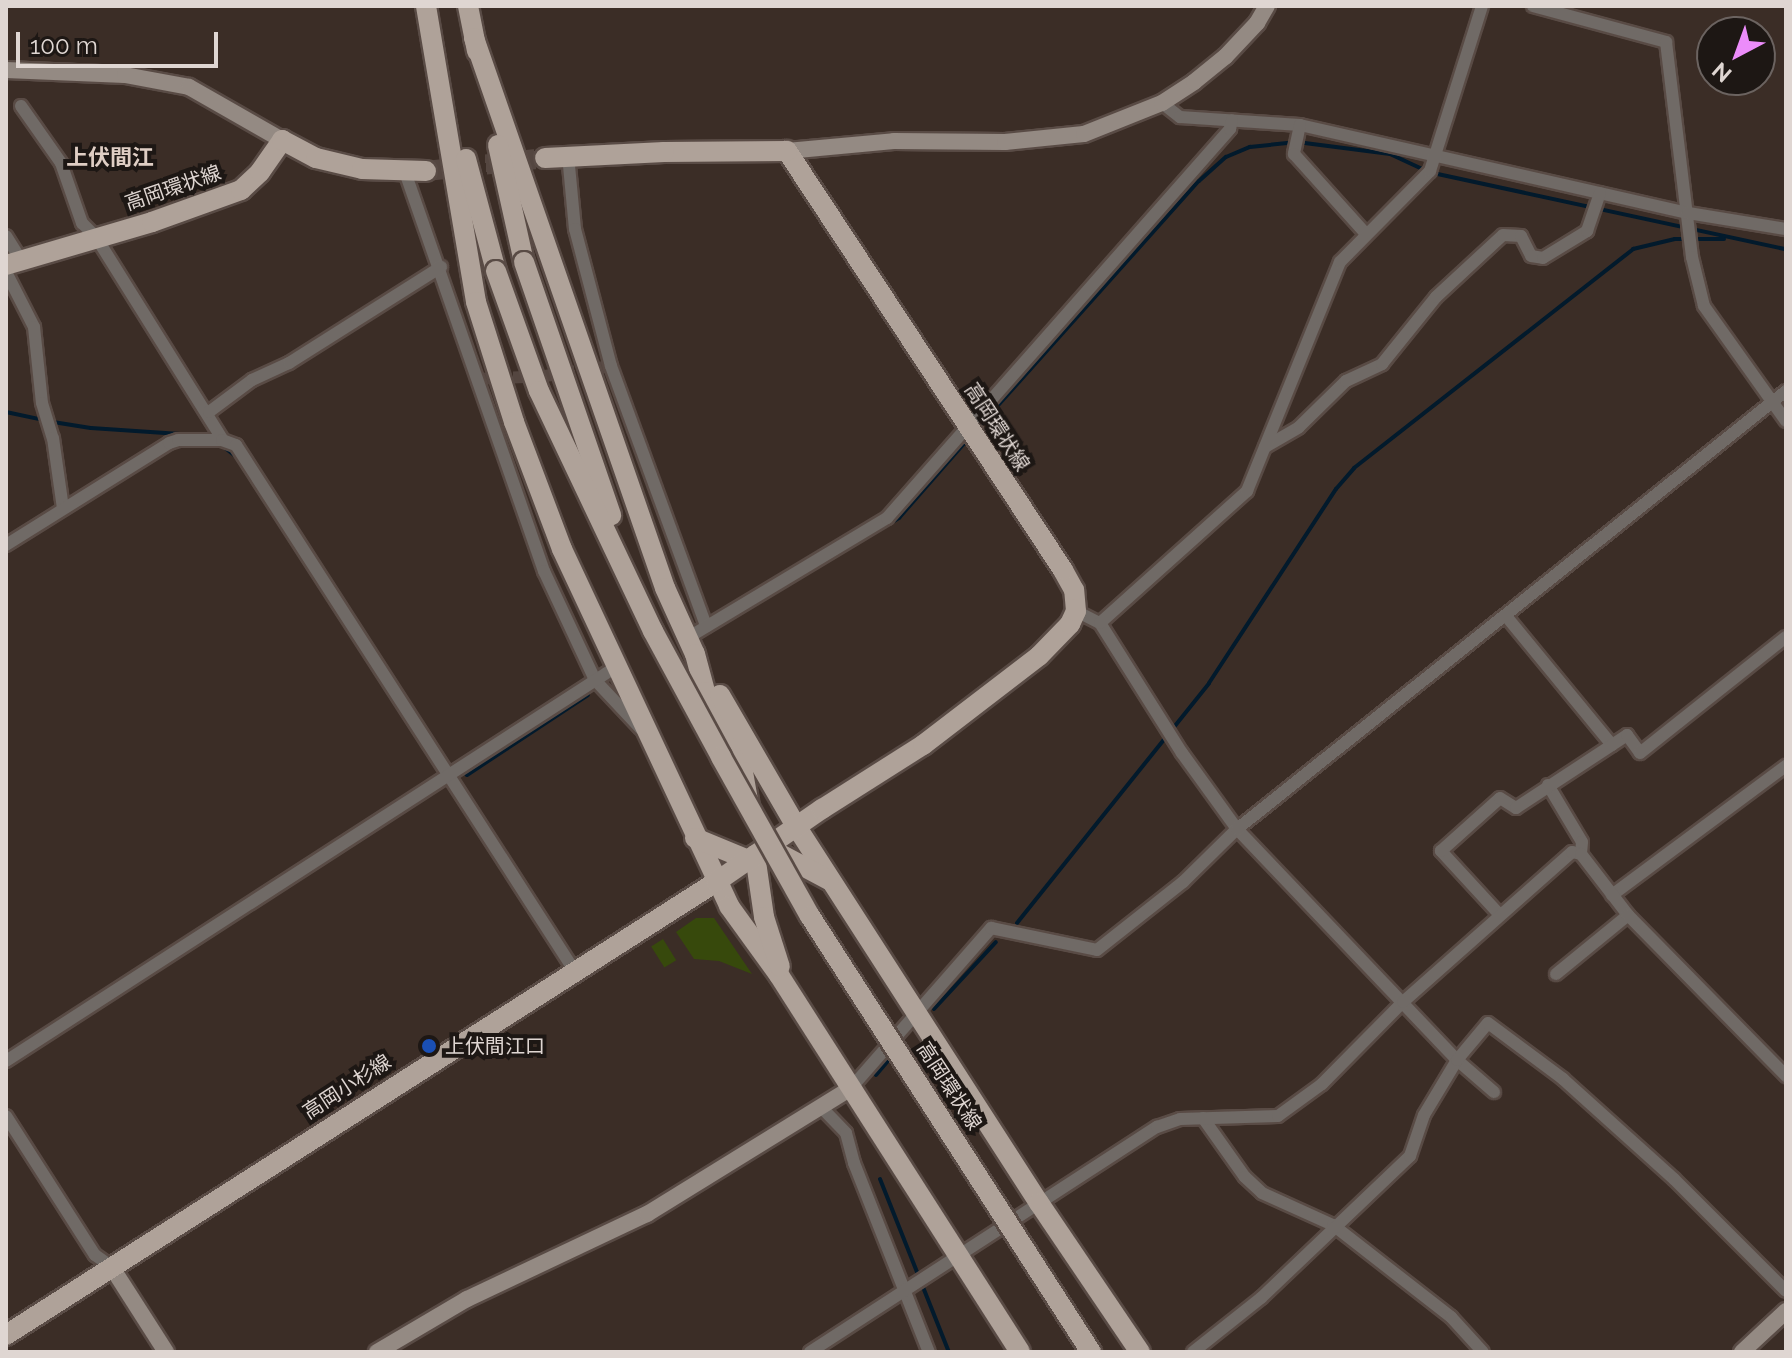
<!DOCTYPE html>
<html>
<head>
<meta charset="utf-8">
<style>
	body { margin:0 }
	#map { position:relative; width:1792px; height:1358px; overflow:hidden; background:#3b2d26; font-family:Raleway,"Noto Sans JP",sans-serif }
	div>[style] { position:absolute }
	.green>* { inset:0; background:#37490c; transform-origin:0 0 }
	.stream>* { height:4px; margin:-2px; padding:0 2px; transform-origin:2px; border-radius:2px; background:#021a2c }
	.street-tunnel>* { height:12px; margin-top:-6px; transform-origin:0; background:repeating-linear-gradient(90deg,#544640 0 12px,transparent 0 18px) }
	.primary-tunnel>* { height:20px; margin-top:-10px; transform-origin:0; background:repeating-linear-gradient(90deg,#544640 0 20px,transparent 0 30px) }
	.roads { filter:drop-shadow(2px 0 #594b45) drop-shadow(-2px 0 #594b45) drop-shadow(0 2px #594b45) drop-shadow(0 -2px #594b45) }
	.street>* { height:12px; margin:-6px; padding:0 6px; transform-origin:6px; border-radius:6px; background:#706a66 }
	.secondary>* { height:16px; margin:-8px; padding:0 8px; transform-origin:8px; border-radius:8px; background:#948a83 }
	.primary>* { height:20px; margin:-10px; padding:0 10px; transform-origin:10px; border-radius:10px; background:#afa299 }
	.bridges { filter:drop-shadow(2px 0 #594b45) drop-shadow(-2px 0 #594b45) drop-shadow(0 2px #594b45) drop-shadow(0 -2px #594b45) }
	.primary-bridge>* { height:20px; margin:-10px; padding:0 10px; transform-origin:10px; border-radius:10px; background:#afa299 }
	.dots>* { width:22px; height:22px; translate:-50% -50%; box-sizing:border-box; border:4px solid #1d1714; border-radius:50% }
	span { translate:-50% -50%; white-space:nowrap; text-align:center; line-height:1.15; -webkit-text-stroke:8px #1d1714; paint-order:stroke }
	.street-label { font-size:20px; color:#dfd6d2 }
	.poi-label { font-size:20px; color:#dfd6d2 }
	.left { translate:0 -50%; text-align:left }
	.neighbourhood-label { font-size:22px; color:#dfcec4; font-weight:700 }
	.frame { position:absolute; inset:0; border:8px solid #dfd6d2; pointer-events:none }
	.north { position:absolute; left:1696px; top:16px; width:80px; height:80px; box-sizing:border-box; background:#1d1714; border:2px solid #6b6360; border-radius:50%; rotate:221deg; font-size:22px; font-weight:700; line-height:32px; text-align:center; color:#dfd6d2 }
	.north::after { content:''; display:block; margin:auto; width:28px; height:36px; background:#ec8cfa; clip-path:polygon(50% 0,100% 100%,50% 72%,0 100%) }
	.scale { position:absolute; left:16px; top:32px; width:202px; height:36px; box-sizing:border-box; border:4px solid #dfd6d2; border-top:0; padding-left:10px; font-size:24px; line-height:28px; white-space:nowrap; color:#dfd6d2; -webkit-text-stroke:6px #1d1714; paint-order:stroke }
</style>
</head>
<body>
<div id="map">
	<div class="green">
		<div style="clip-path:polygon(696px 918px,714px 918px,752px 974px,719px 961px,694px 959px,676px 932px)"></div>
		<div style="left:663px;top:939px;width:25px;height:14px;rotate:58deg"></div>
	</div>
	<div class="stream">
		<div style="left:1433px;top:173px;width:361px;rotate:12.2deg"></div>
		<div style="left:6px;top:412px;width:39px;rotate:12deg"></div>
		<div style="left:53px;top:422px;width:38px;rotate:9deg"></div>
		<div style="left:91px;top:428px;width:119px;rotate:3.8deg"></div>
		<div style="left:976px;top:430px;width:334px;rotate:-48.2deg"></div>
		<div style="left:1199px;top:181px;width:36px;rotate:-42deg"></div>
		<div style="left:1226px;top:157px;width:26px;rotate:-23deg"></div>
		<div style="left:1250px;top:147px;width:47px;rotate:-6.1deg"></div>
		<div style="left:1297px;top:142px;width:94px;rotate:7.4deg"></div>
		<div style="left:1390px;top:154px;width:38px;rotate:25deg"></div>
		<div style="left:220px;top:444px;width:23px;rotate:38deg"></div>
		<div style="left:773px;top:593px;width:147px;rotate:-30.8deg"></div>
		<div style="left:899px;top:518px;width:105px;rotate:-48.9deg"></div>
		<div style="left:461px;top:769px;width:8px;rotate:45deg"></div>
		<div style="left:467px;top:775px;width:145px;rotate:-33.5deg"></div>
		<div style="left:1017px;top:923px;width:307px;rotate:-51.3deg"></div>
		<div style="left:1209px;top:683px;width:232px;rotate:-56.8deg"></div>
		<div style="left:1336px;top:489px;width:28px;rotate:-49deg"></div>
		<div style="left:1354px;top:468px;width:355px;rotate:-38.1deg"></div>
		<div style="left:1633px;top:249px;width:43px;rotate:-13.4deg"></div>
		<div style="left:1675px;top:239px;width:49px"></div>
		<div style="left:934px;top:1009px;width:91px;rotate:-47.2deg"></div>
		<div style="left:876px;top:1075px;width:25px;rotate:-50deg"></div>
		<div style="left:880px;top:1179px;width:186px;rotate:68.3deg"></div>
	</div>
	<div class="street-tunnel">
		<div style="left:477px;top:379px;width:68px;rotate:-2.5deg"></div>
		<div style="left:545px;top:376px;width:67px;rotate:-8.6deg"></div>
	</div>
	<div class="primary-tunnel">
		<div style="left:426px;top:171px;width:120px;rotate:-6.2deg"></div>
	</div>
	<div class="roads">
		<div class="street">
			<div style="left:1533px;top:6px;width:138px;rotate:15.1deg"></div>
			<div style="left:1666px;top:42px;width:217px;rotate:83.1deg"></div>
			<div style="left:1692px;top:257px;width:50px;rotate:76.2deg"></div>
			<div style="left:1704px;top:306px;width:141px;rotate:54.5deg"></div>
			<div style="left:1162px;top:103px;width:23px;rotate:38deg"></div>
			<div style="left:1180px;top:117px;width:120px;rotate:3.8deg"></div>
			<div style="left:1300px;top:125px;width:398px;rotate:12.8deg"></div>
			<div style="left:1688px;top:213px;width:99px;rotate:9.3deg"></div>
			<div style="left:21px;top:106px;width:70px;rotate:54.9deg"></div>
			<div style="left:61px;top:163px;width:64px;rotate:70.7deg"></div>
			<div style="left:82px;top:223px;width:20px;rotate:45deg"></div>
			<div style="left:96px;top:237px;width:239px;rotate:58deg"></div>
			<div style="left:1300px;top:125px;width:30px;rotate:102deg"></div>
			<div style="left:1294px;top:154px;width:108px;rotate:48deg"></div>
			<div style="left:568px;top:155px;width:74px;rotate:84.6deg"></div>
			<div style="left:575px;top:229px;width:142px;rotate:75.3deg"></div>
			<div style="left:611px;top:366px;width:277px;rotate:69.9deg"></div>
			<div style="left:405px;top:172px;width:423px;rotate:70.8deg"></div>
			<div style="left:544px;top:571px;width:120px;rotate:64.9deg"></div>
			<div style="left:595px;top:680px;width:66px;rotate:46.8deg"></div>
			<div style="left:6px;top:236px;width:28px;rotate:58deg"></div>
			<div style="left:6px;top:272px;width:62px;rotate:63deg"></div>
			<div style="left:34px;top:327px;width:76px;rotate:84deg"></div>
			<div style="left:42px;top:403px;width:37px;rotate:73deg"></div>
			<div style="left:53px;top:438px;width:71px;rotate:81.9deg"></div>
			<div style="left:209px;top:412px;width:54px;rotate:-36.7deg"></div>
			<div style="left:252px;top:380px;width:41px;rotate:-24.7deg"></div>
			<div style="left:289px;top:363px;width:180px;rotate:-32.3deg"></div>
			<div style="left:1265px;top:447px;width:39px;rotate:-30deg"></div>
			<div style="left:1299px;top:427px;width:66px;rotate:-44.4deg"></div>
			<div style="left:1346px;top:381px;width:40px;rotate:-25deg"></div>
			<div style="left:1382px;top:364px;width:86px;rotate:-51.1deg"></div>
			<div style="left:1436px;top:297px;width:91px;rotate:-42.8deg"></div>
			<div style="left:1503px;top:235px;width:18px;rotate:3deg"></div>
			<div style="left:1521px;top:236px;width:22px;rotate:63deg"></div>
			<div style="left:1531px;top:256px;width:12px;rotate:9deg"></div>
			<div style="left:1543px;top:258px;width:52px;rotate:-31.5deg"></div>
			<div style="left:1587px;top:231px;width:40px;rotate:-71.1deg"></div>
			<div style="left:6px;top:545px;width:192px;rotate:-32deg"></div>
			<div style="left:169px;top:443px;width:9px;rotate:-18deg"></div>
			<div style="left:178px;top:440px;width:44px"></div>
			<div style="left:222px;top:440px;width:15px;rotate:20deg"></div>
			<div style="left:236px;top:445px;width:624px;rotate:57.23deg"></div>
			<div style="left:1076px;top:611px;width:27px;rotate:27deg"></div>
			<div style="left:1100px;top:623px;width:154px;rotate:57.8deg"></div>
			<div style="left:1182px;top:753px;width:94px;rotate:54.1deg"></div>
			<div style="left:1237px;top:829px;width:319px;rotate:46.4deg"></div>
			<div style="left:1457px;top:1060px;width:49px;rotate:40.9deg"></div>
			<div style="left:1506px;top:616px;width:167px;rotate:50.6deg"></div>
			<div style="left:1100px;top:623px;width:198px;rotate:-41.9deg"></div>
			<div style="left:1247px;top:491px;width:247px;rotate:-67.9deg"></div>
			<div style="left:1340px;top:262px;width:128px;rotate:-45.3deg"></div>
			<div style="left:1430px;top:171px;width:173px;rotate:-72.5deg"></div>
			<div style="left:689px;top:637px;width:231px;rotate:-31deg"></div>
			<div style="left:887px;top:518px;width:519px;rotate:-48.6deg"></div>
			<div style="left:1230px;top:129px;width:9px;rotate:-77deg"></div>
			<div style="left:1548px;top:785px;width:66px;rotate:59.2deg"></div>
			<div style="left:1582px;top:842px;width:12px;rotate:95deg"></div>
			<div style="left:1612px;top:895px;width:217px;rotate:-36.6deg"></div>
			<div style="left:1499px;top:914px;width:86px;rotate:-132.6deg"></div>
			<div style="left:1441px;top:851px;width:79px;rotate:-41.9deg"></div>
			<div style="left:1500px;top:798px;width:19px;rotate:32deg"></div>
			<div style="left:1516px;top:808px;width:133px;rotate:-33.3deg"></div>
			<div style="left:1627px;top:735px;width:22px;rotate:54deg"></div>
			<div style="left:1640px;top:753px;width:186px;rotate:-38.5deg"></div>
			<div style="left:1556px;top:974px;width:93px;rotate:-39.3deg"></div>
			<div style="left:6px;top:1061px;width:726px;rotate:-32.86deg"></div>
			<div style="left:851px;top:1088px;width:213px;rotate:-48.8deg"></div>
			<div style="left:991px;top:928px;width:108px;rotate:11.7deg"></div>
			<div style="left:1097px;top:950px;width:110px;rotate:-38.3deg"></div>
			<div style="left:1183px;top:882px;width:76px;rotate:-44.5deg"></div>
			<div style="left:1237px;top:829px;width:702px;rotate:-38.58deg"></div>
			<div style="left:821px;top:1107px;width:36px;rotate:46deg"></div>
			<div style="left:846px;top:1133px;width:31px;rotate:75deg"></div>
			<div style="left:854px;top:1163px;width:203px;rotate:68.4deg"></div>
			<div style="left:6px;top:1116px;width:165px;rotate:57.4deg"></div>
			<div style="left:95px;top:1255px;width:19px;rotate:35deg"></div>
			<div style="left:1203px;top:1118px;width:72px;rotate:54.6deg"></div>
			<div style="left:1245px;top:1177px;width:23px;rotate:43deg"></div>
			<div style="left:1262px;top:1193px;width:78px;rotate:24.3deg"></div>
			<div style="left:1333px;top:1225px;width:150px;rotate:37.9deg"></div>
			<div style="left:1451px;top:1317px;width:47px;rotate:47.6deg"></div>
			<div style="left:810px;top:1352px;width:414px;rotate:-33deg"></div>
			<div style="left:1157px;top:1127px;width:24px;rotate:-19deg"></div>
			<div style="left:1180px;top:1119px;width:98px;rotate:-1.8deg"></div>
			<div style="left:1278px;top:1116px;width:54px;rotate:-36deg"></div>
			<div style="left:1322px;top:1084px;width:115px;rotate:-45.4deg"></div>
			<div style="left:1403px;top:1002px;width:226px;rotate:-41.6deg"></div>
			<div style="left:1572px;top:852px;width:9px;rotate:13deg"></div>
			<div style="left:1581px;top:854px;width:77px;rotate:52.4deg"></div>
			<div style="left:1628px;top:915px;width:226px;rotate:45.5deg"></div>
			<div style="left:1193px;top:1352px;width:87px;rotate:-38.5deg"></div>
			<div style="left:1261px;top:1298px;width:206px;rotate:-43.6deg"></div>
			<div style="left:1410px;top:1156px;width:43px;rotate:-71.1deg"></div>
			<div style="left:1424px;top:1115px;width:64px;rotate:-59deg"></div>
			<div style="left:1457px;top:1060px;width:48px;rotate:-50deg"></div>
			<div style="left:1488px;top:1023px;width:94px;rotate:36.7deg"></div>
			<div style="left:1563px;top:1079px;width:149px;rotate:42deg"></div>
			<div style="left:1674px;top:1179px;width:158px;rotate:45deg"></div>
		</div>
		<div class="secondary">
			<div style="left:6px;top:70px;width:119px;rotate:2.4deg"></div>
			<div style="left:125px;top:75px;width:65px;rotate:10.6deg"></div>
			<div style="left:189px;top:87px;width:107px;rotate:29.7deg"></div>
			<div style="left:787px;top:151px;width:107px;rotate:-5.3deg"></div>
			<div style="left:894px;top:141px;width:111px;rotate:0.5deg"></div>
			<div style="left:1005px;top:142px;width:79px;rotate:-5.8deg"></div>
			<div style="left:1084px;top:134px;width:84px;rotate:-21.7deg"></div>
			<div style="left:1162px;top:103px;width:38px;rotate:-33deg"></div>
			<div style="left:1194px;top:82px;width:40px;rotate:-39deg"></div>
			<div style="left:1225px;top:57px;width:47px;rotate:-46.7deg"></div>
			<div style="left:1257px;top:23px;width:20px;rotate:-60deg"></div>
			<div style="left:111px;top:1266px;width:102px;rotate:57.4deg"></div>
			<div style="left:377px;top:1352px;width:104px;rotate:-30.5deg"></div>
			<div style="left:467px;top:1299px;width:199px;rotate:-25.3deg"></div>
			<div style="left:647px;top:1214px;width:240px;rotate:-31.7deg"></div>
			<div style="left:1742px;top:1352px;width:60px;rotate:-43deg"></div>
		</div>
		<div class="primary">
			<div style="left:426px;top:6px;width:300px;rotate:80.4deg"></div>
			<div style="left:476px;top:302px;width:126px;rotate:72.4deg"></div>
			<div style="left:514px;top:422px;width:136px;rotate:69.3deg"></div>
			<div style="left:562px;top:549px;width:394px;rotate:64.9deg"></div>
			<div style="left:729px;top:906px;width:85px;rotate:54.1deg"></div>
			<div style="left:779px;top:975px;width:447px;rotate:57.4deg"></div>
			<div style="left:468px;top:6px;width:46px;rotate:78.7deg"></div>
			<div style="left:474px;top:38px;width:582px;rotate:70.85deg"></div>
			<div style="left:665px;top:588px;width:72px;rotate:65.6deg"></div>
			<div style="left:695px;top:654px;width:39px;rotate:75deg"></div>
			<div style="left:705px;top:692px;width:89px;rotate:64.6deg"></div>
			<div style="left:743px;top:772px;width:34px;rotate:80deg"></div>
			<div style="left:498px;top:145px;width:120px;rotate:77.5deg"></div>
			<div style="left:466px;top:159px;width:116px;rotate:75deg"></div>
			<div style="left:6px;top:265px;width:152px;rotate:-16.4deg"></div>
			<div style="left:152px;top:222px;width:95px;rotate:-19.8deg"></div>
			<div style="left:241px;top:190px;width:26px;rotate:-43deg"></div>
			<div style="left:260px;top:172px;width:39px;rotate:-55deg"></div>
			<div style="left:282px;top:140px;width:38px;rotate:28deg"></div>
			<div style="left:316px;top:158px;width:47px;rotate:13.4deg"></div>
			<div style="left:362px;top:169px;width:64px;rotate:1.8deg"></div>
			<div style="left:720px;top:695px;width:151px;rotate:59.9deg"></div>
			<div style="left:796px;top:826px;width:449px;rotate:57.2deg"></div>
			<div style="left:1039px;top:1203px;width:180px;rotate:55.9deg"></div>
			<div style="left:695px;top:838px;width:57px;rotate:22.5deg"></div>
			<div style="left:767px;top:847px;width:70px;rotate:28deg"></div>
			<div style="left:755px;top:855px;width:63px;rotate:81.7deg"></div>
			<div style="left:764px;top:917px;width:52px;rotate:72.3deg"></div>
			<div style="left:6px;top:1335px;width:842px;rotate:-32.54deg"></div>
			<div style="left:716px;top:882px;width:129px;rotate:-34.6deg"></div>
			<div style="left:822px;top:809px;width:120px;rotate:-32.4deg"></div>
			<div style="left:923px;top:745px;width:146px;rotate:-37.5deg"></div>
			<div style="left:1039px;top:656px;width:45px;rotate:-45.9deg"></div>
			<div style="left:1070px;top:624px;width:14px;rotate:-65deg"></div>
			<div style="left:1076px;top:611px;width:21px;rotate:-95deg"></div>
			<div style="left:1074px;top:590px;width:23px;rotate:-119deg"></div>
			<div style="left:1063px;top:570px;width:502px;rotate:-123.37deg"></div>
			<div style="left:787px;top:151px;width:123px;rotate:179.5deg"></div>
			<div style="left:664px;top:152px;width:119px;rotate:177.1deg"></div>
		</div>
	</div>
	<div class="bridges">
		<div class="primary-bridge">
			<div style="left:524px;top:262px;width:268px;rotate:71deg"></div>
			<div style="left:496px;top:271px;width:127px;rotate:70.3deg"></div>
			<div style="left:539px;top:391px;width:266px;rotate:64.6deg"></div>
			<div style="left:653px;top:631px;width:143px;rotate:61.6deg"></div>
			<div style="left:721px;top:757px;width:182px;rotate:60.8deg"></div>
			<div style="left:810px;top:916px;width:519px;rotate:57.2deg"></div>
		</div>
	</div>
	<div class="dots">
		<div style="left:429px;top:1046px;background:#1a4fb4"></div>
	</div>
	<div class="street-label">
		<span style="left:173px;top:188px;rotate:-19deg">高岡環状線</span>
		<span style="left:997px;top:427px;rotate:57deg">高岡環状線</span>
		<span style="left:949px;top:1086px;rotate:57deg">高岡環状線</span>
		<span style="left:347px;top:1087px;rotate:-33deg">高岡小杉線</span>
	</div>
	<div class="poi-label">
		<span class="left" style="left:445px;top:1046px">上伏間江口</span>
	</div>
	<div class="neighbourhood-label">
		<span style="left:110px;top:158px">上伏間江</span>
	</div>
	<div class="frame"></div>
	<div class="north">N</div>
	<div class="scale">100 m</div>
</div>
</body>
</html>
